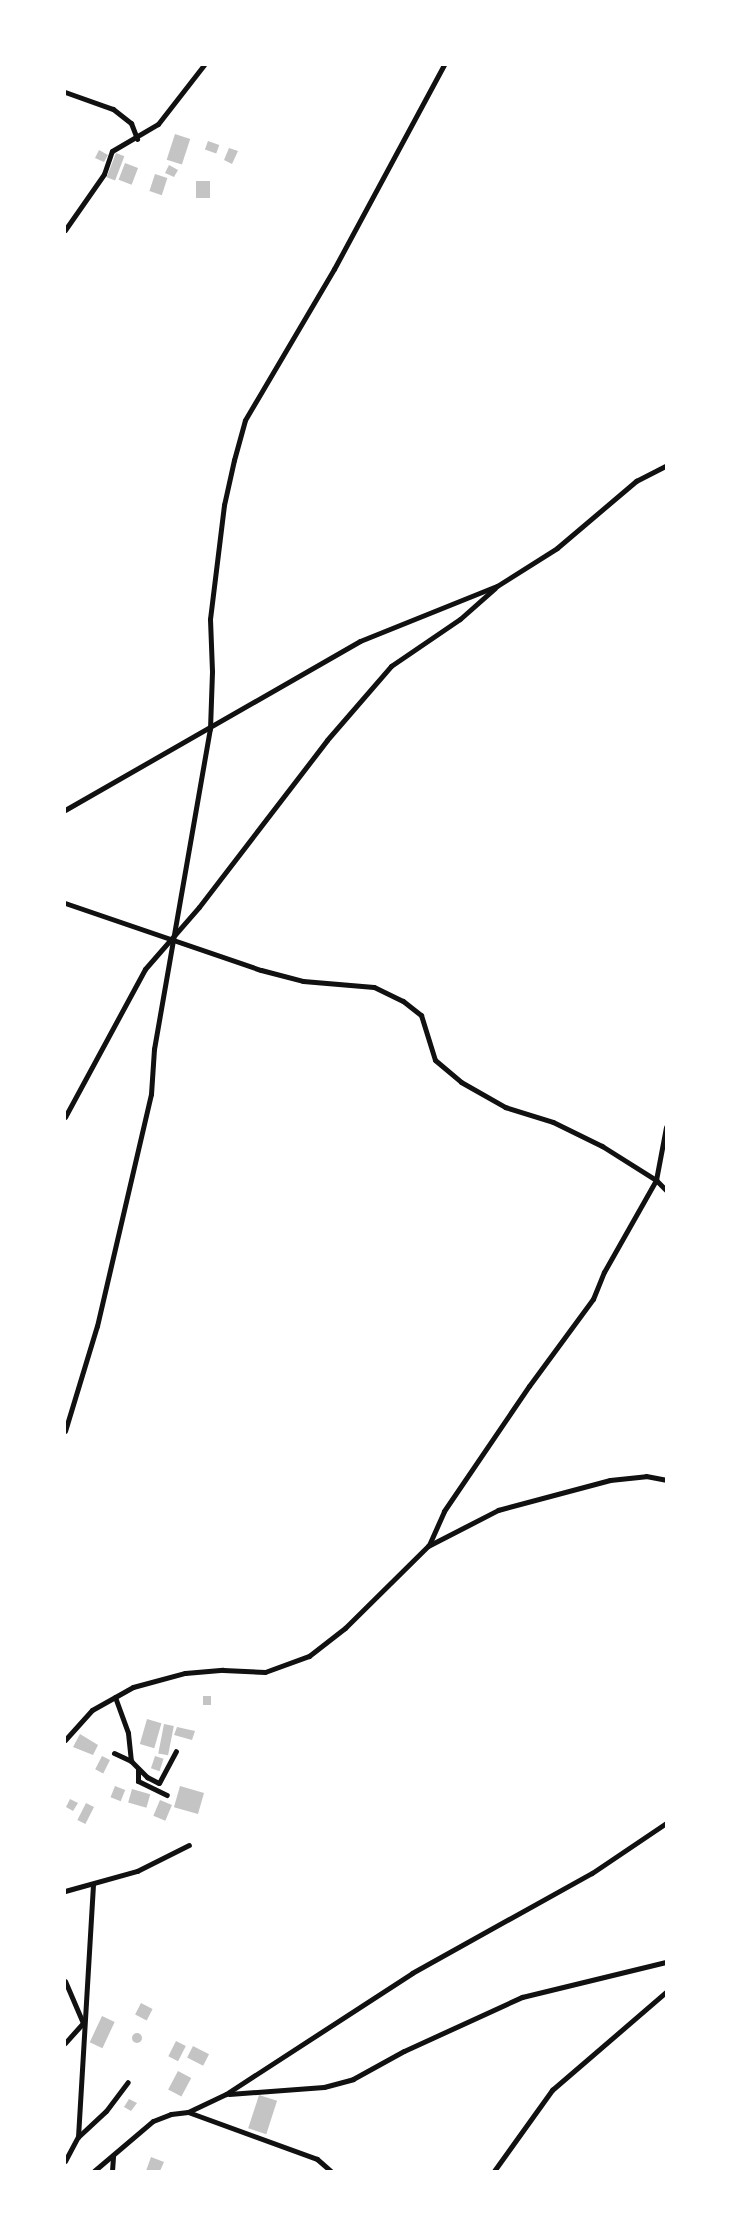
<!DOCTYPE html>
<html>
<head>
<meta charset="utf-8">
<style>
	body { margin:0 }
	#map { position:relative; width:731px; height:2236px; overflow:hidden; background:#fff; font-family:Poppins,sans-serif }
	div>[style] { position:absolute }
	.building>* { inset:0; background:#c4c4c4; transform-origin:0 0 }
	.round { border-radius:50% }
	.minor>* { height:5px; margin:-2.5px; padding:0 2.5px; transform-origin:2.5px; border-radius:2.5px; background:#111 }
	span { translate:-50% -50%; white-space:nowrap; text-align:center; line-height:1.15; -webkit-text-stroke:4.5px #fff; paint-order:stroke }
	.frame { position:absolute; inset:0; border:66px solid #fff; pointer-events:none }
</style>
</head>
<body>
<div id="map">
	<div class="building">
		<div style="left:175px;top:134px;width:16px;height:27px;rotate:18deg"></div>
		<div style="left:208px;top:141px;width:12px;height:9px;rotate:20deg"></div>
		<div style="clip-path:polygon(229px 148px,238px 151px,232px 164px,224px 160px)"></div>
		<div style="clip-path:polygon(99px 150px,108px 155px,104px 162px,95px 158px)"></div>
		<div style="left:116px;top:153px;width:9px;height:26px;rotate:21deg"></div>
		<div style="left:125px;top:163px;width:14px;height:18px;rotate:21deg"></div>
		<div style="clip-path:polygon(169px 165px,178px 170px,174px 177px,165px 173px)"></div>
		<div style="left:155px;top:174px;width:13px;height:18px;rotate:18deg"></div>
		<div style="left:196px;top:181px;width:14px;height:17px"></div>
		<div style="left:203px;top:1696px;width:8px;height:9px"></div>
		<div style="left:147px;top:1719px;width:15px;height:26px;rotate:16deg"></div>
		<div style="left:164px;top:1724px;width:10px;height:30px;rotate:11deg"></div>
		<div style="clip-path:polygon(177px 1727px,195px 1731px,192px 1740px,174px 1735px)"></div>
		<div style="clip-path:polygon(80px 1734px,98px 1745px,93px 1755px,73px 1747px)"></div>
		<div style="left:102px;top:1756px;width:9px;height:15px;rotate:27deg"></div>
		<div style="left:155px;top:1756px;width:9px;height:13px;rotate:18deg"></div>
		<div style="left:115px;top:1786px;width:11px;height:12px;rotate:22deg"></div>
		<div style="left:180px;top:1786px;width:25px;height:22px;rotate:16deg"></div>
		<div style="left:132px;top:1789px;width:19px;height:14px;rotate:16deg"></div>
		<div style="clip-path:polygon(70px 1799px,78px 1803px,73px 1811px,66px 1807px)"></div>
		<div style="left:160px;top:1800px;width:13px;height:17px;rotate:23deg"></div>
		<div style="left:86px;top:1803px;width:9px;height:19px;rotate:27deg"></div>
		<div style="left:141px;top:2003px;width:13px;height:13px;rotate:27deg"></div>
		<div style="left:102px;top:2016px;width:14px;height:29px;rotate:25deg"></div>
		<div class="round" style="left:132px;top:2033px;width:10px;height:10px"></div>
		<div style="left:176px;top:2041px;width:11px;height:17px;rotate:27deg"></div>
		<div style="left:193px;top:2046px;width:18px;height:13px;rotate:27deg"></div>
		<div style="left:178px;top:2071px;width:15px;height:21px;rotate:28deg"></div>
		<div style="left:259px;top:2095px;width:19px;height:35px;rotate:18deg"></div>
		<div style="clip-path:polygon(129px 2099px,137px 2103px,131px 2111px,124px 2107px)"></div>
		<div style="clip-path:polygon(151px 2157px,164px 2162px,160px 2171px,146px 2171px)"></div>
	</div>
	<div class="minor">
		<div style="left:65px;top:92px;width:51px;rotate:19.5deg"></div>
		<div style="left:113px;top:109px;width:23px;rotate:38deg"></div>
		<div style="left:131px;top:123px;width:17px;rotate:69deg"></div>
		<div style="left:65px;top:230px;width:68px;rotate:-55.1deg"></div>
		<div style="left:104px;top:174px;width:24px;rotate:-71deg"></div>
		<div style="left:112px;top:151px;width:53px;rotate:-30.4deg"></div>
		<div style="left:158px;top:124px;width:75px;rotate:-52.1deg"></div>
		<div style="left:65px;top:810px;width:340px;rotate:-29.8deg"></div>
		<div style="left:360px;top:641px;width:148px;rotate:-21.9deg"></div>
		<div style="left:497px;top:586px;width:71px;rotate:-32.3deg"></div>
		<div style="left:557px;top:548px;width:104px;rotate:-40.3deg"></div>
		<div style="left:636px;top:481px;width:34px;rotate:-27deg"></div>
		<div style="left:65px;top:903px;width:207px;rotate:18.9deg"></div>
		<div style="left:261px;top:970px;width:43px;rotate:14.7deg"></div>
		<div style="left:303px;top:981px;width:71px;rotate:4.8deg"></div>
		<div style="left:374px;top:987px;width:32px;rotate:26deg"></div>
		<div style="left:403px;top:1001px;width:23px;rotate:38deg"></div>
		<div style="left:421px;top:1015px;width:47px;rotate:72.7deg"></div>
		<div style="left:435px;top:1060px;width:34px;rotate:40deg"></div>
		<div style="left:461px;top:1082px;width:51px;rotate:29.6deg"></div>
		<div style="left:505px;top:1107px;width:50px;rotate:17.4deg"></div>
		<div style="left:553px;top:1122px;width:55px;rotate:26.1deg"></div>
		<div style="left:602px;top:1146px;width:64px;rotate:32.2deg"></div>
		<div style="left:656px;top:1180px;width:14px;rotate:45deg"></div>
		<div style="left:65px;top:1117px;width:168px;rotate:-61.6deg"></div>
		<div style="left:145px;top:969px;width:82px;rotate:-48.9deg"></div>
		<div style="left:199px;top:907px;width:210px;rotate:-52.5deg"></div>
		<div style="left:327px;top:740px;width:98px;rotate:-49.1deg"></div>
		<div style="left:391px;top:666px;width:83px;rotate:-34.3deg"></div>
		<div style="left:460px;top:619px;width:47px;rotate:-41.5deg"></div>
		<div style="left:65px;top:1431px;width:110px;rotate:-73.1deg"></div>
		<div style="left:97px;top:1326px;width:238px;rotate:-76.9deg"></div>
		<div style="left:151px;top:1094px;width:45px;rotate:-86.2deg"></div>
		<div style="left:154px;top:1049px;width:325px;rotate:-80.1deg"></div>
		<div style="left:210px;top:729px;width:58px;rotate:-88deg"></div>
		<div style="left:212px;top:671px;width:52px;rotate:-92.2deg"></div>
		<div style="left:210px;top:619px;width:115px;rotate:-83deg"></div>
		<div style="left:224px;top:505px;width:46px;rotate:-77.5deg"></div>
		<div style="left:234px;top:460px;width:41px;rotate:-74.6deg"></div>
		<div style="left:245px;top:420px;width:175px;rotate:-59.5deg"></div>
		<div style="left:334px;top:269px;width:232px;rotate:-61.7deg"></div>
		<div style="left:429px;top:1545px;width:37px;rotate:-66deg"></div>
		<div style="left:444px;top:1511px;width:151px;rotate:-55.8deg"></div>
		<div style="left:529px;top:1386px;width:108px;rotate:-53.7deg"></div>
		<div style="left:593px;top:1299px;width:29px;rotate:-68deg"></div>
		<div style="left:604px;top:1272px;width:106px;rotate:-60.5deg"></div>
		<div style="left:656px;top:1180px;width:54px;rotate:-79.3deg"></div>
		<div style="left:115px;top:1697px;width:38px;rotate:70deg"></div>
		<div style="left:128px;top:1733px;width:28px;rotate:84deg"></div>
		<div style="left:131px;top:1761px;width:23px;rotate:45deg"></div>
		<div style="left:147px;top:1777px;width:13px;rotate:27deg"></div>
		<div style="left:159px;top:1783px;width:36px;rotate:-62deg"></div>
		<div style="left:65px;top:1740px;width:40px;rotate:-48deg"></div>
		<div style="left:92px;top:1710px;width:47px;rotate:-29.3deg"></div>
		<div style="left:133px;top:1687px;width:54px;rotate:-15.1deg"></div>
		<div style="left:185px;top:1673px;width:38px;rotate:-5deg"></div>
		<div style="left:223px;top:1670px;width:42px;rotate:2.7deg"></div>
		<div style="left:265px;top:1672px;width:47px;rotate:-20deg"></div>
		<div style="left:309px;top:1656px;width:46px;rotate:-37.9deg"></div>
		<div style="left:345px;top:1628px;width:117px;rotate:-44.7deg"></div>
		<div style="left:428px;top:1546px;width:79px;rotate:-27.2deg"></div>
		<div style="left:498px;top:1510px;width:116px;rotate:-15deg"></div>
		<div style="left:610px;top:1480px;width:36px;rotate:-6deg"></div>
		<div style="left:646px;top:1476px;width:20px;rotate:11deg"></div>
		<div style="left:114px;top:1753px;width:19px;rotate:25deg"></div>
		<div style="left:138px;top:1769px;width:12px;rotate:90deg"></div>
		<div style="left:138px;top:1781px;width:32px;rotate:26deg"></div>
		<div style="left:65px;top:1891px;width:75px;rotate:-15.5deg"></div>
		<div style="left:137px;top:1871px;width:58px;rotate:-26.6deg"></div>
		<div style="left:65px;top:1981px;width:46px;rotate:66.8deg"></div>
		<div style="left:83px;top:2023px;width:27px;rotate:132deg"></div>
		<div style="left:229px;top:2094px;width:95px;rotate:-4.2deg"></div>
		<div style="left:324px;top:2087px;width:30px;rotate:-15deg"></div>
		<div style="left:353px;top:2079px;width:58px;rotate:-28.8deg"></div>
		<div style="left:404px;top:2051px;width:130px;rotate:-24.6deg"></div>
		<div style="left:522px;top:1997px;width:148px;rotate:-13.7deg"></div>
		<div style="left:188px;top:2112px;width:137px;rotate:20deg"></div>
		<div style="left:317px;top:2159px;width:18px;rotate:41deg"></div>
		<div style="left:78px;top:2137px;width:253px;rotate:-86.6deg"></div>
		<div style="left:65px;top:2161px;width:27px;rotate:-62deg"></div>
		<div style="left:78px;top:2137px;width:38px;rotate:-43deg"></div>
		<div style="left:106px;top:2111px;width:36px;rotate:-53deg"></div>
		<div style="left:94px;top:2171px;width:77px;rotate:-40.3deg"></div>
		<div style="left:153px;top:2121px;width:19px;rotate:-21deg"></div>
		<div style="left:171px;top:2114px;width:17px;rotate:-7deg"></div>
		<div style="left:188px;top:2112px;width:42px;rotate:-25.3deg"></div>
		<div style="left:226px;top:2094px;width:222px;rotate:-33deg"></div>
		<div style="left:412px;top:1973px;width:206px;rotate:-29.1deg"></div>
		<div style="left:592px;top:1873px;width:89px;rotate:-34deg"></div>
		<div style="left:112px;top:2171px;width:15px;rotate:-86deg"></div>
		<div style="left:494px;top:2171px;width:100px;rotate:-54.4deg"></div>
		<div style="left:552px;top:2090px;width:150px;rotate:-40.7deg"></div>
	</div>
	<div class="frame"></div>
</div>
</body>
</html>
